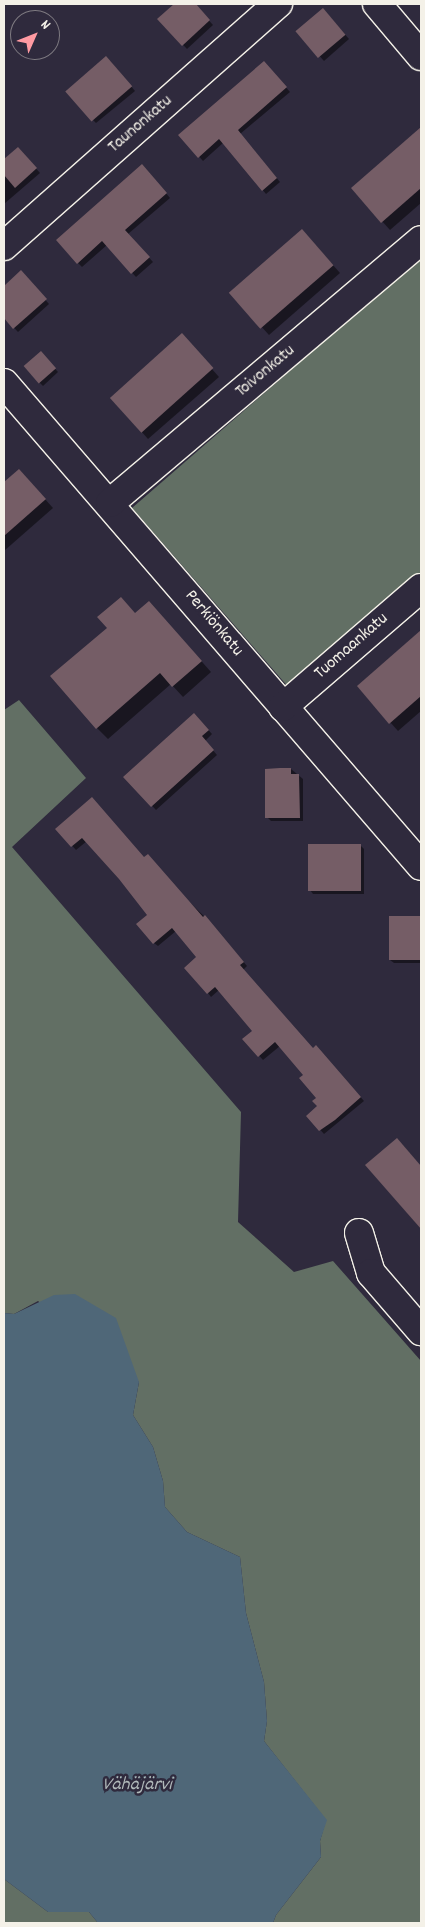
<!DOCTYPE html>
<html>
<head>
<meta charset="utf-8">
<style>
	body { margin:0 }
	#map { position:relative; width:425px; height:1927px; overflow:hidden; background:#2f2a3d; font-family:Dekko,sans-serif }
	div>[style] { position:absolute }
	.green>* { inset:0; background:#626f64 }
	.water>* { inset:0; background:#4f6778 }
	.shadow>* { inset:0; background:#0007 }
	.building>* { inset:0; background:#755d66; transform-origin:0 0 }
	.roads { filter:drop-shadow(1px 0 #f4f1e8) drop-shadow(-1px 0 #f4f1e8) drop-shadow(0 1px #f4f1e8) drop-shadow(0 -1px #f4f1e8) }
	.minor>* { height:28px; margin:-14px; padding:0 14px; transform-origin:14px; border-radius:14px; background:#2f2a3d }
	span { translate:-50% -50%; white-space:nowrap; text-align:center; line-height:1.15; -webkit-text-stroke:5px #2f2a3d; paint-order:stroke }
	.street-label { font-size:18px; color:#f4f1e8 }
	.water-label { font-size:19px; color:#b2babb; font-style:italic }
	.frame { position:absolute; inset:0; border:5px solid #f4f1e8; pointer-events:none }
	.north { position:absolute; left:10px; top:10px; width:50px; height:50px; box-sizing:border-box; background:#2f2a3d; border:1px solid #7e7a81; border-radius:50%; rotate:46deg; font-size:14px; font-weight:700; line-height:20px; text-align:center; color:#f4f1e8 }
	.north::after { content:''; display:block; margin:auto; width:18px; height:22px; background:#ff9aa2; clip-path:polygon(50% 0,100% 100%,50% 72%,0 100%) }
</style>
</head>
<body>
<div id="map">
	<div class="green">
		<div style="clip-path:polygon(421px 257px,421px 575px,290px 689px,132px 508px)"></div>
		<div style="clip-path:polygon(19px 700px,86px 778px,12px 847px,241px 1112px,238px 1222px,294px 1272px,333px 1261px,421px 1361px,421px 1923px,273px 1923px,276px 1915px,321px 1857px,320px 1841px,326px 1820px,264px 1741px,267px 1721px,264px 1682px,246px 1613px,240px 1557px,187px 1532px,165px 1507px,163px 1481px,153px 1447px,133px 1415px,139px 1382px,38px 1301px,14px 1314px,4px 1313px,4px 710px)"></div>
		<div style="clip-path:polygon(4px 1879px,48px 1912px,89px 1912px,98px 1923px,4px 1923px)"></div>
	</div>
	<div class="water">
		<div style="clip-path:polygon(75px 1294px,116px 1318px,139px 1382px,133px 1415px,153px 1447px,163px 1481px,165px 1507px,187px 1532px,240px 1557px,246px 1613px,264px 1682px,267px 1721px,264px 1741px,327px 1820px,320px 1841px,321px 1857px,276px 1915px,273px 1923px,98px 1923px,89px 1912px,48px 1912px,4px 1879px,4px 1313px,14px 1314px,54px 1295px)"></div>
	</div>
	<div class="shadow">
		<div style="clip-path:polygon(176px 4px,194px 4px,213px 25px,187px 49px,159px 19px)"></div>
		<div style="clip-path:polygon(327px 14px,349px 39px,324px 61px,298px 32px)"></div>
		<div style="clip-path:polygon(110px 61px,135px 91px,96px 123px,93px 120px)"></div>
		<div style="clip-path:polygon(267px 66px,290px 92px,240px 134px,280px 182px,266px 194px,223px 143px,203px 161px,180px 135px)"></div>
		<div style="clip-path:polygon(421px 128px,421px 203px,390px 230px,352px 188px)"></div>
		<div style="clip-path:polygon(18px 148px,40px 173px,4px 204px,4px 161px)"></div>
		<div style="clip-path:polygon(146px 169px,170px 198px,128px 234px,153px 262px,136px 277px,107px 245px,82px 267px,78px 263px)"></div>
		<div style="clip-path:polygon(310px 239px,340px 273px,269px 335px,231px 293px)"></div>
		<div style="clip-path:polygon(21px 272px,49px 304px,18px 332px,4px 317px,4px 287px)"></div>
		<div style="clip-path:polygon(189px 343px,219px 377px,148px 439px,141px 431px)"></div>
		<div style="clip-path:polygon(41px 353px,58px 372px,43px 386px,39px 382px)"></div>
		<div style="clip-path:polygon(19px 470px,53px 508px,4px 551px,4px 484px)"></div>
		<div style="clip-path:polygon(149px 602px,211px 672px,183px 697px,171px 684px,108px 739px,97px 728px,136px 614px)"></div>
		<div style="clip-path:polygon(421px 632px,421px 711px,398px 731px,358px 686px)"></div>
		<div style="clip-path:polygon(194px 714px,212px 734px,205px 741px,217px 755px,156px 810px,125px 777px)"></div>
		<div style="clip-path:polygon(291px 769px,303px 779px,303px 821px,271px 821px,267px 817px)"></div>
		<div style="clip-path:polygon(57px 829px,144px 858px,208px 920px,247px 966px,243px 970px,313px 1050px,320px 1051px,364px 1101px,324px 1134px,308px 1116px,319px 1106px,317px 1098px,305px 1075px,280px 1046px,263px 1060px,244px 1039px,253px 1031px,219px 990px,211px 997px,208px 993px,198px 958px,176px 931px,158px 946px,154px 943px,149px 915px,120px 878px,87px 841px,76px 850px)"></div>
		<div style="clip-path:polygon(360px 845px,364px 849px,364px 894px,313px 894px,310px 890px)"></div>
		<div style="clip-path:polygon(390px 917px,421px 917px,421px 963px,394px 963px,390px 960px)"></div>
		<div style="clip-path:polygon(401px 1143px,421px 1167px,421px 1229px,367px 1165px)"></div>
	</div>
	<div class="building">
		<div style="clip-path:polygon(174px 4px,196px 4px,210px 20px,182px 46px,157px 19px)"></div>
		<div style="left:323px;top:8px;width:35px;height:36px;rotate:50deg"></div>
		<div style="left:106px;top:56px;width:40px;height:54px;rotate:49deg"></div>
		<div style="clip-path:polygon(264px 61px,287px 87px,238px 130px,277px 178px,262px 191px,219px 139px,198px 158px,178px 135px)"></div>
		<div style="clip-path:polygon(421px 127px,421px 188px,381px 223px,351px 188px)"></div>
		<div style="clip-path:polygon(18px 147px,37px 168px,15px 188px,4px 175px,4px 159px)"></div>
		<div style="clip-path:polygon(142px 164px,167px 193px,125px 230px,150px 257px,131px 274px,102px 241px,77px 264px,56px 240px)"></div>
		<div style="left:302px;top:229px;width:48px;height:97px;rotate:49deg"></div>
		<div style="clip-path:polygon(21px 270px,47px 299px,13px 329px,4px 318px,4px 286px)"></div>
		<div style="left:182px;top:333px;width:47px;height:97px;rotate:48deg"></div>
		<div style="left:41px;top:351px;width:23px;height:23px;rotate:49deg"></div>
		<div style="clip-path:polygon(19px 469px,46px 499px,4px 536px,4px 482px)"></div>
		<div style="clip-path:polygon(121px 597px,135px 613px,149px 601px,202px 661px,172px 687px,160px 673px,96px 729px,50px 676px,107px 628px,97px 617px)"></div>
		<div style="clip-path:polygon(421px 630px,421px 696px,389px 724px,357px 686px)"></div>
		<div style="clip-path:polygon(194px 713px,209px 730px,202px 736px,214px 750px,151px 807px,123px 777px)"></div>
		<div style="clip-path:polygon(280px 768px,291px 768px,291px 774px,299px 774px,300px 818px,265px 818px,265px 769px)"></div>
		<div style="clip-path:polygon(92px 797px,144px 857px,148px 854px,203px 917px,205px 915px,244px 962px,240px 965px,313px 1048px,316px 1045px,361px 1097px,335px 1120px,319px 1131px,306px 1116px,317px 1106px,312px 1101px,316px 1098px,299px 1078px,303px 1075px,275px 1042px,258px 1057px,242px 1039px,252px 1031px,215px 987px,207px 994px,184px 968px,196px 957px,172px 928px,153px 944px,136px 924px,147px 915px,119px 879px,82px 838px,71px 847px,55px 829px)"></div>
		<div style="left:361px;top:844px;width:47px;height:53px;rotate:90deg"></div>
		<div style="left:389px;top:916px;width:32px;height:44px"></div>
		<div style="clip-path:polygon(397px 1138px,421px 1166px,421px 1229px,365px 1165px)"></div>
	</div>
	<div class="roads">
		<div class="minor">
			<div style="left:377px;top:4px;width:68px;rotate:49.8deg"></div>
			<div style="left:4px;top:246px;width:366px;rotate:-41.5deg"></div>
			<div style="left:4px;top:383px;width:638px;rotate:49.19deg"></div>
			<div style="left:110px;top:503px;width:407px;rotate:-40.2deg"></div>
			<div style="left:283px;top:707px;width:182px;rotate:-40.8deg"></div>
			<div style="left:359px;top:1233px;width:42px;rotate:73.3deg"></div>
			<div style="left:371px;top:1273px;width:77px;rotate:49.2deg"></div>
		</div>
	</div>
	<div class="street-label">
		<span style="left:141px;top:125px;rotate:-41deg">Taunonkatu</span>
		<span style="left:266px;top:372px;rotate:-40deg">Toivonkatu</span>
		<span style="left:213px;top:624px;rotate:50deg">Perkiönkatu</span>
		<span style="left:352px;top:647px;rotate:-41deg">Tuomaankatu</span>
	</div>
	<div class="water-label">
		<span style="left:137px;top:1786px">Vähäjärvi</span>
	</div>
	<div class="frame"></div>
	<div class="north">N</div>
</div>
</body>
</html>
